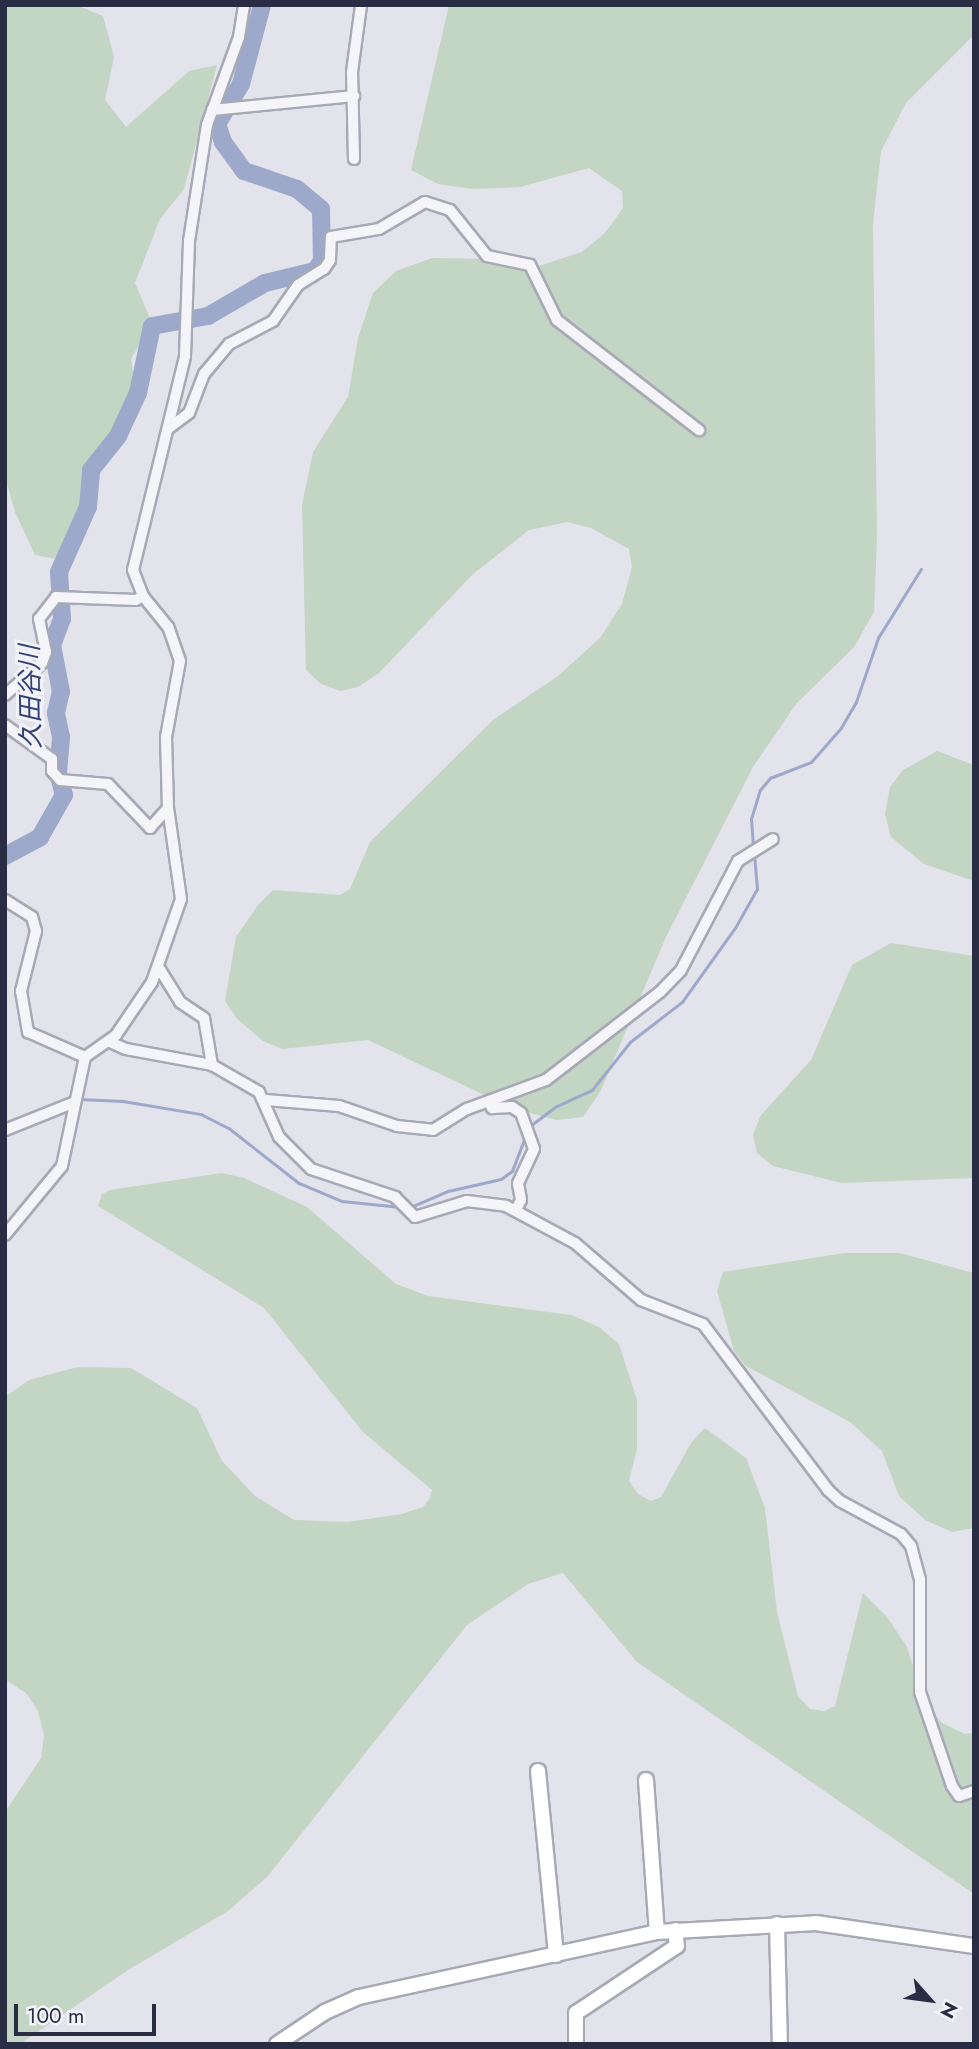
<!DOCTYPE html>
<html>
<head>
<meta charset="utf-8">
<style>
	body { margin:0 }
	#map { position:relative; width:979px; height:2049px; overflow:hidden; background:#e2e3eb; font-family:Jost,"Noto Sans JP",sans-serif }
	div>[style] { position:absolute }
	.green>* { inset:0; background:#c3d5c3 }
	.stream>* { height:2.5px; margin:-1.25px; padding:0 1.25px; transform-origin:1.25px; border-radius:1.25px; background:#9ca9cb }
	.river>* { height:18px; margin:-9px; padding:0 9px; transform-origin:9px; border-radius:9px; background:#9ca9cb }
	.roads { filter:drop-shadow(2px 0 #a7a9b5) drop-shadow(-2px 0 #a7a9b5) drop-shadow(0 2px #a7a9b5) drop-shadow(0 -2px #a7a9b5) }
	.street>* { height:10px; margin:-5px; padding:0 5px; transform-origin:5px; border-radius:5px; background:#f5f5f9 }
	.secondary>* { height:14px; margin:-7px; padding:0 7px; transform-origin:7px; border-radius:7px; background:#fff }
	span { translate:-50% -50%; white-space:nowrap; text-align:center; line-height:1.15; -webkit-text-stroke:6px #f2f3f8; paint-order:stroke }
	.water-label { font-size:26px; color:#324278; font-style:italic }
	.frame { position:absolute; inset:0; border:7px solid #292d43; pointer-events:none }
	.north { position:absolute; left:895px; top:1965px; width:70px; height:70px; -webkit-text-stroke:5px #f2f3f8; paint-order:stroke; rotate:118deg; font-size:19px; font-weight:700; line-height:28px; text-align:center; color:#292d43 }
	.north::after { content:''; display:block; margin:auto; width:24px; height:32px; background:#292d43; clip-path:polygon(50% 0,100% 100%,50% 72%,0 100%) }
	.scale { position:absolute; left:14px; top:2004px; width:142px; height:32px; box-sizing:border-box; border:4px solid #292d43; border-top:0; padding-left:9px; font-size:21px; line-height:24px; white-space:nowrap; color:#292d43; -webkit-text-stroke:5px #f2f3f8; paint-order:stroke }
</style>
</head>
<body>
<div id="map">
	<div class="green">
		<div style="clip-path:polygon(5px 5px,76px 5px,103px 16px,114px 57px,105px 100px,126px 127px,189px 71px,217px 65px,184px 189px,160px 219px,135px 283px,152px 323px,131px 359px,136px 391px,123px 420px,91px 463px,86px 520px,61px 560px,35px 555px,15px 512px,5px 476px)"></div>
		<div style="clip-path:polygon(449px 5px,974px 5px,974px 35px,906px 103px,881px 151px,873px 224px,877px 539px,874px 612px,854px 647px,796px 704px,753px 767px,666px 937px,600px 1092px,583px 1117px,557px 1120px,514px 1109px,368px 1040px,282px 1049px,263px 1041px,237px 1019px,225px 1001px,236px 937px,258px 905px,273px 890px,340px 895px,350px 889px,370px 842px,493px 720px,558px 676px,600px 638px,622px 604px,632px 567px,629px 549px,591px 528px,567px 522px,529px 530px,473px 574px,379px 673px,358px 687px,340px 691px,321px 684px,306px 670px,302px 505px,313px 452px,348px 397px,358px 338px,373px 293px,396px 271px,432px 258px,483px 259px,536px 267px,582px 252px,605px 233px,623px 208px,622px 191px,589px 168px,520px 187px,474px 189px,438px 184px,411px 170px)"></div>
		<div style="clip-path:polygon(937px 751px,974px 765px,974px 881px,924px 864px,891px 837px,885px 814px,890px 787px,903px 770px)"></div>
		<div style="clip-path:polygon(891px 943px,974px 956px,974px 1178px,842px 1183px,773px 1166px,757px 1153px,753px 1135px,761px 1115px,811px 1060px,852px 965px)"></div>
		<div style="clip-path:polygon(222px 1173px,244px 1178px,307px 1207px,396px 1284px,428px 1296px,571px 1315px,599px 1327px,619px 1344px,637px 1400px,637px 1449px,629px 1481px,638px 1494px,651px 1501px,661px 1497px,691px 1443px,705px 1428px,746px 1458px,765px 1508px,777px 1612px,798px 1696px,810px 1709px,824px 1711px,835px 1706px,863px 1593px,887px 1617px,907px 1647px,925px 1703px,942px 1723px,965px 1734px,974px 1733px,974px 1894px,637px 1662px,563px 1573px,528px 1584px,467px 1625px,267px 1877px,228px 1911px,128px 1970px,20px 2044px,5px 2044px,5px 1812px,41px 1758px,44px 1735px,38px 1711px,27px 1694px,5px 1679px,5px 1397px,29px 1380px,78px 1367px,131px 1368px,197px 1408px,222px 1461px,255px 1496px,294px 1520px,347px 1522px,402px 1514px,423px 1507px,430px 1498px,432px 1490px,363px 1432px,264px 1308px,98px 1206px,102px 1194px,110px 1190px)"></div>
		<div style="clip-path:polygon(844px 1253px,900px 1253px,974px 1273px,974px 1528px,952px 1532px,925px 1520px,899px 1496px,882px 1451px,850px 1422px,746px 1366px,734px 1351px,717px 1291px,723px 1272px)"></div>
	</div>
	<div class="stream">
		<div style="left:753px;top:847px;width:28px;rotate:-94deg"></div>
		<div style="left:751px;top:819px;width:30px;rotate:-73deg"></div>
		<div style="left:760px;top:790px;width:16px;rotate:-50deg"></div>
		<div style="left:770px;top:778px;width:44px;rotate:-21.3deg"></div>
		<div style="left:811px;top:762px;width:45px;rotate:-48.6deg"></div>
		<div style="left:841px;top:728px;width:30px;rotate:-60deg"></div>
		<div style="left:856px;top:702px;width:68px;rotate:-71deg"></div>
		<div style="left:878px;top:638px;width:81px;rotate:-58.1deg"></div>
		<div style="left:79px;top:1099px;width:44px;rotate:2.6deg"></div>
		<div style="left:123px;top:1101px;width:79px;rotate:9.5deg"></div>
		<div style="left:201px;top:1114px;width:31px;rotate:27deg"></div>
		<div style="left:229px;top:1128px;width:89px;rotate:38.2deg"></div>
		<div style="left:299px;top:1183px;width:47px;rotate:22.7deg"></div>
		<div style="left:342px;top:1201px;width:59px;rotate:5.8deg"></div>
		<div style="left:33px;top:1114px;width:39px;rotate:-21deg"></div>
		<div style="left:530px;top:1126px;width:31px;rotate:-37deg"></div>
		<div style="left:555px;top:1107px;width:41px;rotate:-24.7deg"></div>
		<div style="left:592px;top:1090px;width:61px;rotate:-51.6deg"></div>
		<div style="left:630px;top:1042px;width:66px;rotate:-37.6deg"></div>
		<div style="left:682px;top:1002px;width:91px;rotate:-54.4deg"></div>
		<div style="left:735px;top:928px;width:45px;rotate:-60.6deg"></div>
		<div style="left:757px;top:889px;width:36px;rotate:-95deg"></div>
		<div style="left:411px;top:1207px;width:40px;rotate:-23.4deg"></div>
		<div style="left:448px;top:1191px;width:54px;rotate:-12.8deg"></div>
		<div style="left:501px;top:1179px;width:14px;rotate:-36deg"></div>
		<div style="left:512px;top:1171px;width:39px;rotate:-69deg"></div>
	</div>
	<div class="river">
		<div style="left:5px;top:856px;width:40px;rotate:-28deg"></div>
		<div style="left:40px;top:837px;width:48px;rotate:-60.3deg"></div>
		<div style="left:64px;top:795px;width:24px;rotate:-105deg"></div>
		<div style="left:58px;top:772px;width:35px;rotate:-85deg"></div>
		<div style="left:61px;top:737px;width:25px;rotate:-102deg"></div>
		<div style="left:56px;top:713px;width:22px;rotate:-77deg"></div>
		<div style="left:61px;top:692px;width:48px;rotate:-100.8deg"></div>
		<div style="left:52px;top:645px;width:28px;rotate:-69deg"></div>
		<div style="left:62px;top:619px;width:47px;rotate:-93.7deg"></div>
		<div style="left:59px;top:572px;width:71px;rotate:-66deg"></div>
		<div style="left:88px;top:507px;width:37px;rotate:-85deg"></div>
		<div style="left:91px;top:470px;width:43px;rotate:-51.5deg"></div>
		<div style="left:118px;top:436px;width:47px;rotate:-65.1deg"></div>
		<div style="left:138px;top:393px;width:68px;rotate:-78.2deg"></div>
		<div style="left:152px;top:326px;width:57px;rotate:-10.1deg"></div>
		<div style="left:208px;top:316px;width:66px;rotate:-30.1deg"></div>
		<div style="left:265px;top:283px;width:51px;rotate:-13.5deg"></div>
		<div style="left:315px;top:271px;width:12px;rotate:-55deg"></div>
		<div style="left:322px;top:261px;width:52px;rotate:-91.1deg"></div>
		<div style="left:321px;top:209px;width:31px;rotate:-140deg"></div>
		<div style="left:297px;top:189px;width:56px;rotate:-161.2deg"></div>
		<div style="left:244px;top:171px;width:36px;rotate:-126deg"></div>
		<div style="left:223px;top:142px;width:19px;rotate:-108deg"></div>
		<div style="left:217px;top:124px;width:47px;rotate:-59deg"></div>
		<div style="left:241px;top:84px;width:82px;rotate:-75.1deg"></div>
	</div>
	<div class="roads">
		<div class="street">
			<div style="left:212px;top:110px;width:143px;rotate:-5.6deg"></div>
			<div style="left:354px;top:159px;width:87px;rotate:-91.3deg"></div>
			<div style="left:352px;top:72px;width:68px;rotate:-82.3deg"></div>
			<div style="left:169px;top:428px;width:25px;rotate:-37deg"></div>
			<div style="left:189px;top:413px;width:42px;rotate:-69deg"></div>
			<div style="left:204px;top:374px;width:39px;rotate:-50deg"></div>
			<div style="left:229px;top:344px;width:50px;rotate:-27.6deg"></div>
			<div style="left:273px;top:321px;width:44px;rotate:-55.2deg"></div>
			<div style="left:298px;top:285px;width:31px;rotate:-32deg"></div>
			<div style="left:324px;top:269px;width:11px;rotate:-56deg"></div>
			<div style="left:330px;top:260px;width:23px;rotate:-88deg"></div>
			<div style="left:331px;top:237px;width:49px;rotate:-9.5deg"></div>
			<div style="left:379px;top:229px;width:53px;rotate:-30.4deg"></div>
			<div style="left:425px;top:202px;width:26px;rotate:18deg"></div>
			<div style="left:450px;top:210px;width:59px;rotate:51.2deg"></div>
			<div style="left:487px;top:256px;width:44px;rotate:11.8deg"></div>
			<div style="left:530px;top:265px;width:61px;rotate:63.9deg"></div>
			<div style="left:557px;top:320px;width:180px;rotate:37.8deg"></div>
			<div style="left:5px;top:695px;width:49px;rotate:-40.9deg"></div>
			<div style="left:42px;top:663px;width:12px;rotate:-70deg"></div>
			<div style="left:46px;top:652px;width:34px;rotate:-102deg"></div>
			<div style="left:39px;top:619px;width:28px;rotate:-52deg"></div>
			<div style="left:56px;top:597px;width:80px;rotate:2.1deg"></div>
			<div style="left:136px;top:600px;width:8px;rotate:-30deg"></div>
			<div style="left:5px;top:725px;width:58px;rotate:35.9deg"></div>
			<div style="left:52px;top:759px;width:12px;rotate:90deg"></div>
			<div style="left:52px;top:771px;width:12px;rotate:48deg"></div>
			<div style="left:60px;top:780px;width:48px;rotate:4.8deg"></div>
			<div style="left:108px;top:784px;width:61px;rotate:46.3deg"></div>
			<div style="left:150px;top:828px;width:27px;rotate:-48deg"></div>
			<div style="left:5px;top:900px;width:32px;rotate:32deg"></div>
			<div style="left:32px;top:917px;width:15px;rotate:74deg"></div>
			<div style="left:36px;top:931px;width:62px;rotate:104deg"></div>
			<div style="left:21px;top:991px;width:42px;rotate:80.3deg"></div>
			<div style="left:28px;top:1032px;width:62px;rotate:23.7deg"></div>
			<div style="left:159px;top:968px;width:40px;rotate:58deg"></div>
			<div style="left:180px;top:1002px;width:29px;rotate:34deg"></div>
			<div style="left:204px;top:1018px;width:48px;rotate:80.3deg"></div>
			<div style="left:110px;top:1042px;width:17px;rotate:24deg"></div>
			<div style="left:126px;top:1049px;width:87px;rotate:10.5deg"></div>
			<div style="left:212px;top:1065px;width:54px;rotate:29.9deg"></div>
			<div style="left:259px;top:1092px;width:49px;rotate:66deg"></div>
			<div style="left:279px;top:1137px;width:45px;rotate:45deg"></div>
			<div style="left:311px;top:1169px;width:89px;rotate:18.4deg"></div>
			<div style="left:395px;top:1197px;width:28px;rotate:45deg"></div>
			<div style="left:415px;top:1217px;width:54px;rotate:-17.1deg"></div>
			<div style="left:467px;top:1201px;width:39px;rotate:7deg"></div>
			<div style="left:506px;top:1206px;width:78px;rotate:28.2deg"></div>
			<div style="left:575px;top:1243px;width:87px;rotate:40.8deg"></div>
			<div style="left:641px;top:1300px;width:66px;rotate:21.2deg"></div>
			<div style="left:703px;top:1324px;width:208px;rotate:53deg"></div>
			<div style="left:828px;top:1490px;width:16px;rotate:43deg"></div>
			<div style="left:840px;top:1501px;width:69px;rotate:28.4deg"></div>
			<div style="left:901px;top:1534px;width:16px;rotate:50deg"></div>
			<div style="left:911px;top:1546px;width:34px;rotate:75deg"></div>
			<div style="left:920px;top:1579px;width:113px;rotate:90deg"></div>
			<div style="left:920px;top:1692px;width:99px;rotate:71.2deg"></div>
			<div style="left:952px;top:1786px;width:12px;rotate:55deg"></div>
			<div style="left:959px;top:1796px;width:16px;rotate:-18deg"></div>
			<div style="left:266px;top:1100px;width:73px;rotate:4.7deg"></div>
			<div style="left:339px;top:1106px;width:61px;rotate:19deg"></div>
			<div style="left:397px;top:1126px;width:36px;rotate:6deg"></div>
			<div style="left:433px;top:1130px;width:40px;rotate:-32deg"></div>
			<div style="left:467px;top:1109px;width:84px;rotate:-20.2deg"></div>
			<div style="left:546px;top:1080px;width:144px;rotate:-37.7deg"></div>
			<div style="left:660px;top:992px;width:30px;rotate:-46deg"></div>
			<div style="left:681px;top:970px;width:123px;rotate:-62.4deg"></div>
			<div style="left:738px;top:861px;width:41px;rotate:-32.2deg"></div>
			<div style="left:489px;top:1102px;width:7px;rotate:63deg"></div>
			<div style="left:492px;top:1108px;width:20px;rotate:-3deg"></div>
			<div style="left:512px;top:1107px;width:11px;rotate:34deg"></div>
			<div style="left:521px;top:1113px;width:38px;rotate:70deg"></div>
			<div style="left:534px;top:1149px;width:38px;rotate:115deg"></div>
			<div style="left:518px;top:1184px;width:16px;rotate:79deg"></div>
			<div style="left:521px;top:1200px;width:11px;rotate:117deg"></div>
			<div style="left:5px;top:1130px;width:75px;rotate:-21.8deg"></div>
			<div style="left:5px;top:1235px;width:89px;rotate:-50.4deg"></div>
			<div style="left:62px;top:1166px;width:111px;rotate:-78.1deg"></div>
			<div style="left:85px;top:1057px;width:38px;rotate:-35deg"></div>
			<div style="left:116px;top:1035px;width:64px;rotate:-55.8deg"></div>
			<div style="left:152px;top:982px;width:88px;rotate:-70.7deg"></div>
			<div style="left:181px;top:899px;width:92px;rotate:-98.1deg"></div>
			<div style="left:168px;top:808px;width:71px;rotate:-91.6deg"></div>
			<div style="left:166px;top:737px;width:77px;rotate:-79.6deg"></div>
			<div style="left:180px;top:661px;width:36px;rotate:-109deg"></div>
			<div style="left:168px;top:627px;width:40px;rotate:-129deg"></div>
			<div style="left:143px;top:596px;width:28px;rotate:-111deg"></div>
			<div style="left:133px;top:570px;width:220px;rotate:-76.3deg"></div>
			<div style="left:185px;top:356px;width:115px;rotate:-88deg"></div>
			<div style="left:189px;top:241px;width:117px;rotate:-81.2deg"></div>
			<div style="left:207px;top:125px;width:94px;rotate:-70deg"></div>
			<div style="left:239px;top:37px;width:32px;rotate:-81deg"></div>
		</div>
		<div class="secondary">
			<div style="left:538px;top:1771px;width:185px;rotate:84.4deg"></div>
			<div style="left:646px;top:1780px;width:152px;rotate:85.9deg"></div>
			<div style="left:777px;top:1924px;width:120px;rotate:88.6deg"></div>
			<div style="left:277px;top:2044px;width:58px;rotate:-33.7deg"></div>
			<div style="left:325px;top:2012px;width:37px;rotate:-24deg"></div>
			<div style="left:359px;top:1997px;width:305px;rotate:-12.3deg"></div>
			<div style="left:657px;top:1932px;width:159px;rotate:-3.2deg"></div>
			<div style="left:816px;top:1923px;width:160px;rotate:8.3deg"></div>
			<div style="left:576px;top:2044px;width:31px;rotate:-90deg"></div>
			<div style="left:576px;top:2013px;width:121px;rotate:-33.6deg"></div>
			<div style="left:677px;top:1946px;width:16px;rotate:-97deg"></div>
		</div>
	</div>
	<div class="water-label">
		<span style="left:31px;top:697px;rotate:-91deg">久田谷川</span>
	</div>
	<div class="frame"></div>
	<div class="north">N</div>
	<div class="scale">100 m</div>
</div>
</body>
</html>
